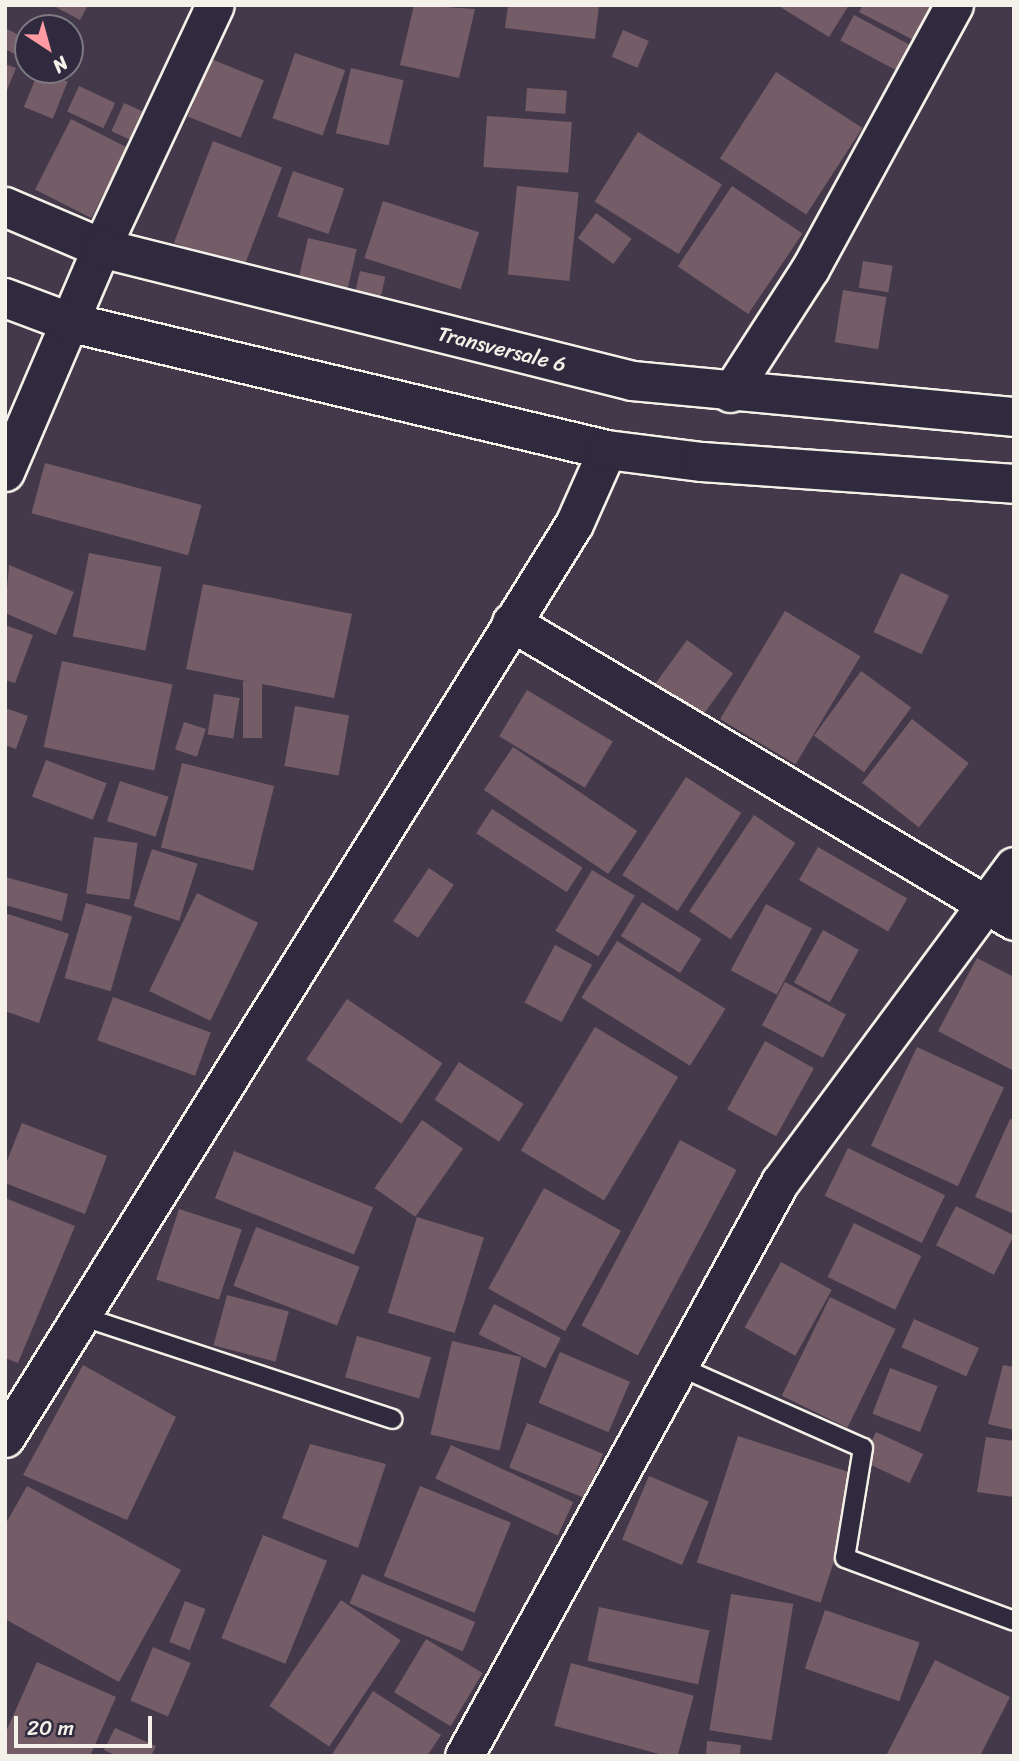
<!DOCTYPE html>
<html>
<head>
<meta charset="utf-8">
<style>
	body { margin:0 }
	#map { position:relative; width:1019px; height:1761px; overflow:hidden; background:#44394a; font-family:Sriracha,sans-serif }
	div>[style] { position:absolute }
	.building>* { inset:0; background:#755d68; transform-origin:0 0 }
	.roads { filter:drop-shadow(2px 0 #f4f1e8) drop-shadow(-2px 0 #f4f1e8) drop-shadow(0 2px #f4f1e8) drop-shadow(0 -2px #f4f1e8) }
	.lane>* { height:18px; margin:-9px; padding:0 9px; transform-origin:9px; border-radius:9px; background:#2f2a3d }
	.street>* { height:37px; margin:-18.5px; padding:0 18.5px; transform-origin:18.5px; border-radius:18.5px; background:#2f2a3d }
	.secondary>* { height:38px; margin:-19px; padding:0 19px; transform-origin:19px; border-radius:19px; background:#2f2a3d }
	span { translate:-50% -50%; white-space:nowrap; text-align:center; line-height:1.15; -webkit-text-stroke:6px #2f2a3d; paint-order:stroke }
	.street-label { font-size:21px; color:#f4f1e8 }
	.frame { position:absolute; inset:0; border:7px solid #f4f1e8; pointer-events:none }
	.north { position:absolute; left:14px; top:14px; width:70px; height:70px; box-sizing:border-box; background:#2f2a3d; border:2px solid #7e7a81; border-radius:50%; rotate:144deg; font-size:19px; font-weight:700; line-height:28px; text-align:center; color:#f4f1e8 }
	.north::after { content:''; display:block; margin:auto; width:24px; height:32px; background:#ff9aa2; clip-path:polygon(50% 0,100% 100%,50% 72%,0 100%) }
	.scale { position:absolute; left:14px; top:1716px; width:138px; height:32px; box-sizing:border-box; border:4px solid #f4f1e8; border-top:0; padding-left:9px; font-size:21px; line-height:24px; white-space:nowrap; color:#f4f1e8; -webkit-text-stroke:5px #2f2a3d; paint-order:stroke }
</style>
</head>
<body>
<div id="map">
	<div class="building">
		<div style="clip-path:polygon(52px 5px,88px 5px,80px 20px)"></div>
		<div style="clip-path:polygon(414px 5px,475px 9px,459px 78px,400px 65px)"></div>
		<div style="clip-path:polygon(508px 5px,599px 5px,595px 39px,505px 28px)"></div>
		<div style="clip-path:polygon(777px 5px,849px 5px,829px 37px)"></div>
		<div style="clip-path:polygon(863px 5px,944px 5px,923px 45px,859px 12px)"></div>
		<div style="left:854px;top:15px;width:77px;height:29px;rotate:28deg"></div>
		<div style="clip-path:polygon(7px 29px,28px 40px,28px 61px,5px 49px)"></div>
		<div style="left:623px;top:30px;width:28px;height:29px;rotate:23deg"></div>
		<div style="left:295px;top:53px;width:53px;height:69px;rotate:19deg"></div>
		<div style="left:211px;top:59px;width:57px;height:62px;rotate:22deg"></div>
		<div style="clip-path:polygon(5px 64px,16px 68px,5px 95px)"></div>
		<div style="left:351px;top:68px;width:54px;height:67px;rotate:13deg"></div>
		<div style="left:39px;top:70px;width:31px;height:40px;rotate:22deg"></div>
		<div style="left:776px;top:72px;width:103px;height:103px;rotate:33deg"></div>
		<div style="left:79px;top:86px;width:40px;height:28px;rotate:25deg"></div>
		<div style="left:527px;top:88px;width:40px;height:23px;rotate:4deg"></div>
		<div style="left:124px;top:103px;width:20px;height:31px;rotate:24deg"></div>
		<div style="left:487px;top:116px;width:85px;height:51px;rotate:4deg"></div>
		<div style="left:71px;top:119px;width:63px;height:79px;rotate:27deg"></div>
		<div style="left:638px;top:132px;width:99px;height:82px;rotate:32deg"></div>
		<div style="left:213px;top:141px;width:74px;height:109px;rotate:21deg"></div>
		<div style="left:293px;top:171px;width:54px;height:48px;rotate:19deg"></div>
		<div style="left:517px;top:186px;width:62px;height:89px;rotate:6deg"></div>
		<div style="left:732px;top:186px;width:85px;height:97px;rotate:34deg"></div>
		<div style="left:383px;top:201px;width:101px;height:60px;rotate:18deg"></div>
		<div style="left:596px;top:213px;width:44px;height:31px;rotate:36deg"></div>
		<div style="left:308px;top:238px;width:50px;height:54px;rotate:13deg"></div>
		<div style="left:863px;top:261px;width:30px;height:27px;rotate:9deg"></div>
		<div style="left:360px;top:271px;width:26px;height:36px;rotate:13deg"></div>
		<div style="left:843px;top:290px;width:44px;height:53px;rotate:9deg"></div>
		<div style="left:45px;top:463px;width:162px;height:52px;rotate:15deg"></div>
		<div style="left:89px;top:553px;width:74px;height:85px;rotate:11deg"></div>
		<div style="clip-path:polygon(9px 565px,74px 592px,56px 635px,5px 613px)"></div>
		<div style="left:901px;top:573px;width:53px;height:65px;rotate:25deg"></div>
		<div style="clip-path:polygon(203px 584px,352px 614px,334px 698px,262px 684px,262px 738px,243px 738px,243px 681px,251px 682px,186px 669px)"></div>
		<div style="left:785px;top:611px;width:88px;height:126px;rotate:31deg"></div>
		<div style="clip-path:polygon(5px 625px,33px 635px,15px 683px,5px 680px)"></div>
		<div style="left:687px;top:640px;width:57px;height:54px;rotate:36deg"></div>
		<div style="left:62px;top:661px;width:113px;height:88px;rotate:12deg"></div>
		<div style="left:861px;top:671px;width:62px;height:80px;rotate:36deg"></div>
		<div style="left:527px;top:690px;width:100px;height:54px;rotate:31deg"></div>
		<div style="left:214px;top:694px;width:26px;height:41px;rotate:9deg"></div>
		<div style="left:295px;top:706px;width:55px;height:61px;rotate:10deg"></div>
		<div style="clip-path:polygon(5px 708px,28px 716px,16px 749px,5px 745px)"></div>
		<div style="left:912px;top:719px;width:72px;height:81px;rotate:38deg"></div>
		<div style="left:184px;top:722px;width:23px;height:29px;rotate:18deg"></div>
		<div style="left:513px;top:747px;width:150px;height:52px;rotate:34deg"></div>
		<div style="left:46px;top:760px;width:65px;height:39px;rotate:21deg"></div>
		<div style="left:182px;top:763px;width:95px;height:87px;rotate:14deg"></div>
		<div style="left:686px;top:777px;width:66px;height:117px;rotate:33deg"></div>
		<div style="left:120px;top:781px;width:51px;height:42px;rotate:18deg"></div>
		<div style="left:492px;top:809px;width:108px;height:29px;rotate:33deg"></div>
		<div style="left:754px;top:815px;width:50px;height:116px;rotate:34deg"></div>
		<div style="left:94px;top:837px;width:44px;height:57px;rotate:8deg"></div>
		<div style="left:818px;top:847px;width:103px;height:38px;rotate:30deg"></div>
		<div style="left:152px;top:849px;width:48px;height:60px;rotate:18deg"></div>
		<div style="left:429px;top:868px;width:30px;height:64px;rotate:34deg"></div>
		<div style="left:592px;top:870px;width:50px;height:71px;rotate:31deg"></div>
		<div style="clip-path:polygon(5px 877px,68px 894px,62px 921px,5px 905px)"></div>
		<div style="left:197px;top:893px;width:68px;height:109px;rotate:26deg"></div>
		<div style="left:642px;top:902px;width:70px;height:40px;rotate:32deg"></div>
		<div style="left:86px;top:903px;width:48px;height:78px;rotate:16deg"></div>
		<div style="left:766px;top:904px;width:52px;height:75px;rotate:28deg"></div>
		<div style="clip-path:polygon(5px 913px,69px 934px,39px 1023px,5px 1011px)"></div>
		<div style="left:823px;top:930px;width:41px;height:60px;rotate:29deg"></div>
		<div style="left:617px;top:941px;width:128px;height:67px;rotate:32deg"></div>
		<div style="left:555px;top:945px;width:42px;height:65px;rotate:28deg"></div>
		<div style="clip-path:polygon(977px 958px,1014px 977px,1014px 1071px,938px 1031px)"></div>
		<div style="left:785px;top:982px;width:69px;height:49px;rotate:28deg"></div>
		<div style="left:113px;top:997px;width:104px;height:46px;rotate:20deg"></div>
		<div style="left:347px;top:999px;width:115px;height:73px;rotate:34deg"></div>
		<div style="left:595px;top:1027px;width:97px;height:144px;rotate:31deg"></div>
		<div style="left:765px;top:1041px;width:56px;height:78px;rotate:29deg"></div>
		<div style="left:917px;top:1047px;width:96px;height:109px;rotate:25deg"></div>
		<div style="left:459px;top:1062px;width:77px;height:45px;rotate:33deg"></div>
		<div style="clip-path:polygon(1010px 1119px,1014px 1120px,1014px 1214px,975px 1197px)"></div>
		<div style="left:422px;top:1120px;width:50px;height:83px;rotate:35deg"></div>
		<div style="clip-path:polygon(22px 1123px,107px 1156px,85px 1214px,5px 1183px,5px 1166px)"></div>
		<div style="left:680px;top:1140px;width:64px;height:210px;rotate:28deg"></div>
		<div style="left:848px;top:1148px;width:108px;height:53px;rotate:26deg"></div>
		<div style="left:234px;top:1151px;width:150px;height:51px;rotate:22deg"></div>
		<div style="left:544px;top:1188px;width:88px;height:115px;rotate:29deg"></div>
		<div style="clip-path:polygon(5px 1198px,75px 1226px,18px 1363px,5px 1358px)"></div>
		<div style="left:956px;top:1206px;width:65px;height:44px;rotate:27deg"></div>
		<div style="left:179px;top:1209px;width:66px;height:74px;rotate:18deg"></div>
		<div style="left:417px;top:1217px;width:70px;height:100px;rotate:17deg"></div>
		<div style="left:854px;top:1223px;width:75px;height:60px;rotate:26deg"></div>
		<div style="left:256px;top:1227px;width:111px;height:63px;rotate:21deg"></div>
		<div style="left:781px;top:1262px;width:58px;height:75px;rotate:29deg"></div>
		<div style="left:227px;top:1295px;width:64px;height:52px;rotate:15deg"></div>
		<div style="left:830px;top:1297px;width:73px;height:110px;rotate:26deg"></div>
		<div style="left:494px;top:1304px;width:75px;height:34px;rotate:27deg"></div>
		<div style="left:914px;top:1319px;width:71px;height:31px;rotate:24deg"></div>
		<div style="left:357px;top:1336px;width:77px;height:43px;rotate:16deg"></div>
		<div style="left:452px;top:1341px;width:71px;height:96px;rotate:13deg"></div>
		<div style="left:560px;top:1352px;width:76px;height:55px;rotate:23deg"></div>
		<div style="clip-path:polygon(83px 1365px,176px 1417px,127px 1520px,23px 1475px)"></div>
		<div style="clip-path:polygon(1003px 1365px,1014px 1367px,1014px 1430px,988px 1424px)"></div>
		<div style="left:890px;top:1368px;width:51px;height:49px;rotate:21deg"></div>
		<div style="left:527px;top:1423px;width:82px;height:48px;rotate:22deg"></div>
		<div style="left:876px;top:1432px;width:52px;height:32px;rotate:25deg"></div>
		<div style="left:738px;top:1436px;width:130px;height:133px;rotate:18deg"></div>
		<div style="clip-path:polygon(986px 1437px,1014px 1441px,1014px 1497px,977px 1492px)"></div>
		<div style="clip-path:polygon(310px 1444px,386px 1464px,358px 1548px,282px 1518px)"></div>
		<div style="left:451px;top:1445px;width:135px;height:37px;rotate:25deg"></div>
		<div style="left:649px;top:1476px;width:65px;height:69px;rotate:23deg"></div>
		<div style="clip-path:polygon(27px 1486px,181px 1570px,119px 1682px,5px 1619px,5px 1525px)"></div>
		<div style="left:420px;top:1486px;width:98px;height:97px;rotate:22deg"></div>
		<div style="left:263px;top:1535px;width:69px;height:111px;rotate:22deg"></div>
		<div style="left:362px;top:1574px;width:123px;height:32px;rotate:23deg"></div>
		<div style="left:731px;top:1594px;width:63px;height:138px;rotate:9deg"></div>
		<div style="left:341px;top:1600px;width:72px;height:128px;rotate:34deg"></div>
		<div style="left:185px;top:1601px;width:22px;height:44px;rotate:21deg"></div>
		<div style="left:599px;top:1607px;width:113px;height:55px;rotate:12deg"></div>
		<div style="left:825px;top:1610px;width:100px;height:62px;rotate:19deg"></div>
		<div style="left:426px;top:1639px;width:66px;height:62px;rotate:31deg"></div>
		<div style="left:153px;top:1647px;width:41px;height:58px;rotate:23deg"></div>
		<div style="clip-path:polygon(935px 1660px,1010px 1697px,980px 1756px,886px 1756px)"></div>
		<div style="clip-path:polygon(37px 1662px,116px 1697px,90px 1756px,5px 1754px,5px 1734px)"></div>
		<div style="left:571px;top:1663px;width:127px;height:65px;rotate:15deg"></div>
		<div style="clip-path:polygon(373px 1691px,441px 1735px,427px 1756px,331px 1756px)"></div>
		<div style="clip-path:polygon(115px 1728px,156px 1746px,151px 1756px,117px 1756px,104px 1750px)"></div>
		<div style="clip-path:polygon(707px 1741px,741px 1745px,740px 1756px,706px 1756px)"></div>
	</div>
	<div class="roads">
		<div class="lane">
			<div style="left:81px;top:1316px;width:328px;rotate:18.3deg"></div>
			<div style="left:678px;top:1366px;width:202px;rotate:23.9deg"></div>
			<div style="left:863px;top:1448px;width:111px;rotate:99.3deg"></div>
			<div style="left:845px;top:1558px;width:180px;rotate:20.4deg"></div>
		</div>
		<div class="street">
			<div style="left:730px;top:393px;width:148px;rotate:-57.2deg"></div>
			<div style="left:810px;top:269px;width:301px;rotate:-61.4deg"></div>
			<div style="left:5px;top:472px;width:244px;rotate:-66.8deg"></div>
			<div style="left:101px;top:248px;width:268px;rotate:-64.9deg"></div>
			<div style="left:511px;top:622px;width:585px;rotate:30.73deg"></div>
			<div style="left:5px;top:1438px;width:1077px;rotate:-58.1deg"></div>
			<div style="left:574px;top:524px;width:81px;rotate:-66deg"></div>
			<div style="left:464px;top:1756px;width:655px;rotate:-61.17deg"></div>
			<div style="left:780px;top:1182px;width:393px;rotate:-53.5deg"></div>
		</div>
		<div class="secondary">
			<div style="left:5px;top:207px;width:104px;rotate:23.1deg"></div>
			<div style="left:101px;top:248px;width:548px;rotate:14.04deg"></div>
			<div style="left:633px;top:381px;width:383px;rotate:5.4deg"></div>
			<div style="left:5px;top:298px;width:72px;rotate:20.5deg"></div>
			<div style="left:72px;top:323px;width:550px;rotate:13.35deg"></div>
			<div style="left:607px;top:450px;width:96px;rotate:7.2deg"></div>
			<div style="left:702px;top:462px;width:313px;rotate:4deg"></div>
		</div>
	</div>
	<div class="street-label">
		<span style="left:502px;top:349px;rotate:14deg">Transversale 6</span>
	</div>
	<div class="frame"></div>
	<div class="north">N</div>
	<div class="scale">20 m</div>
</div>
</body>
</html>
